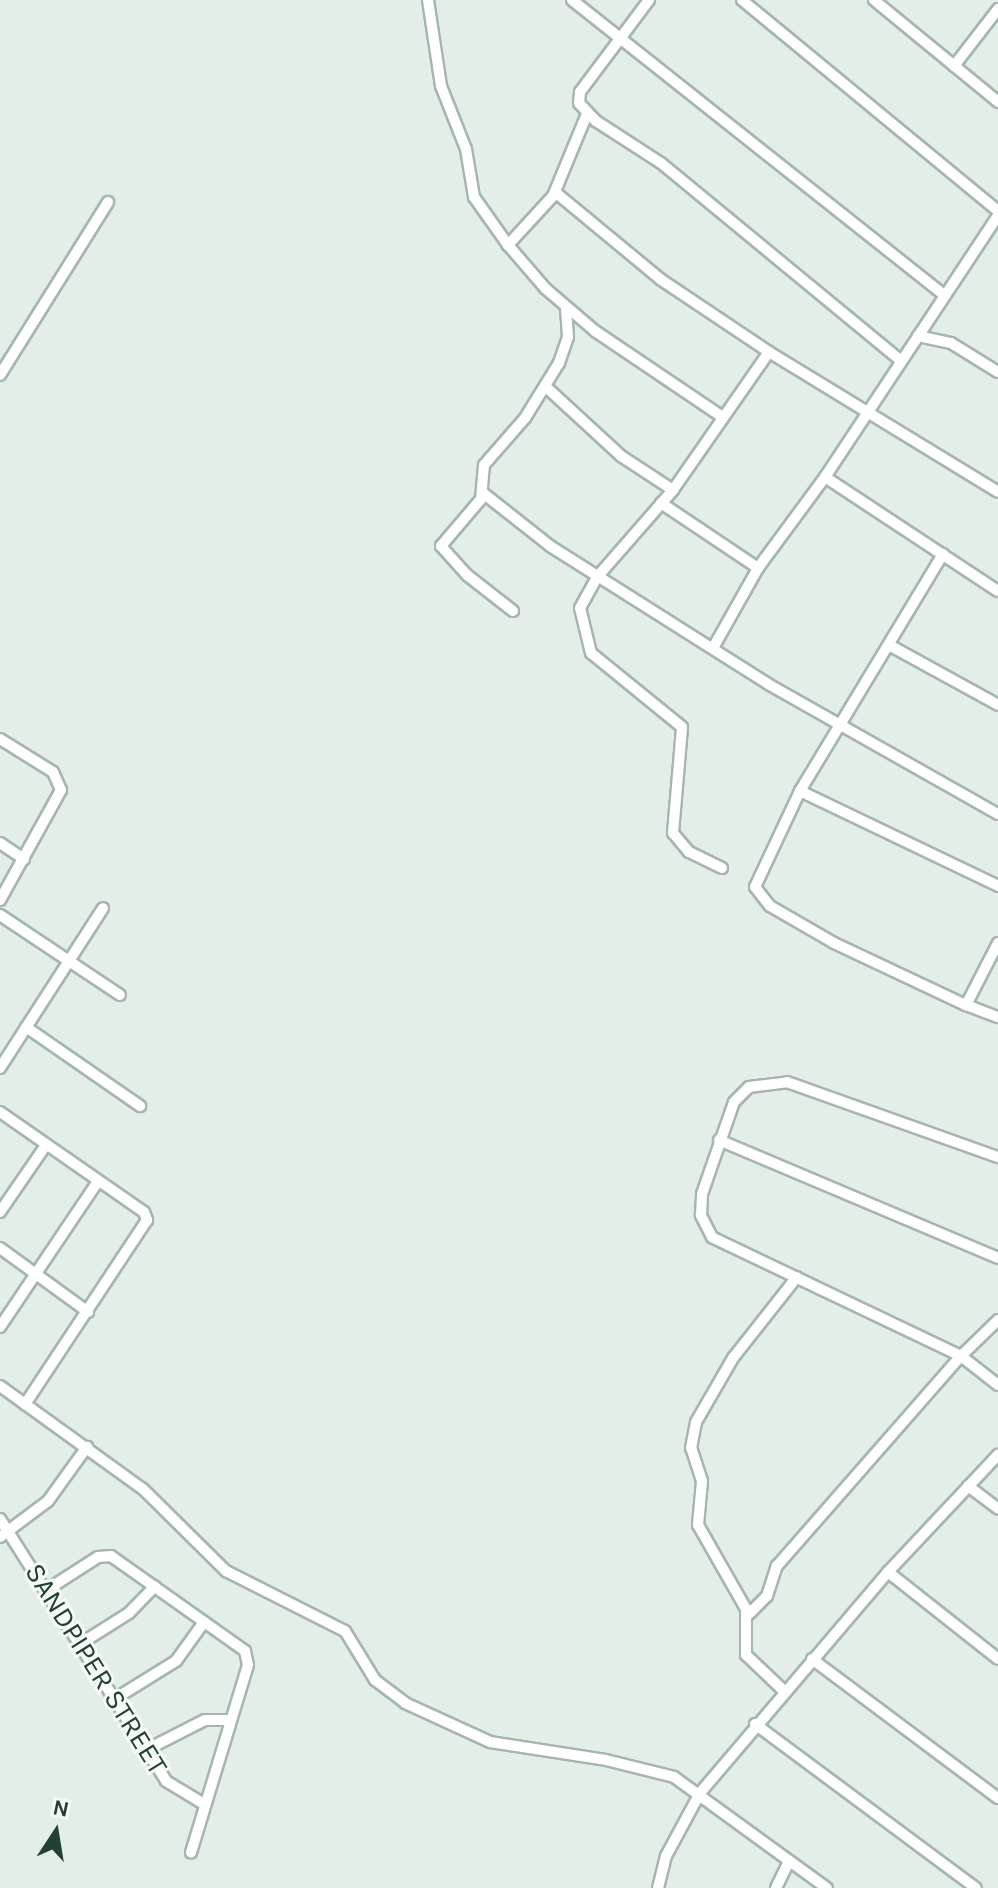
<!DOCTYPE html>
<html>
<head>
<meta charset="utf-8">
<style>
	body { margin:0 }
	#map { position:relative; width:998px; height:1888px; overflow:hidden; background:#e4eee8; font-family:Karla,sans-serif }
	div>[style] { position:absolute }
	.roads { filter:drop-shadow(2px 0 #a6b6ae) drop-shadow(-2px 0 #a6b6ae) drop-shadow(0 2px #a6b6ae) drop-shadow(0 -2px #a6b6ae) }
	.minor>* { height:10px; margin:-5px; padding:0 5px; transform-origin:5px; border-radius:5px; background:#fff }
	span { translate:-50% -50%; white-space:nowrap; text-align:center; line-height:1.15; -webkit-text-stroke:6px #f5faf6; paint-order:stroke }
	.street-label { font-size:28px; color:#224033 }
	.north { position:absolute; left:16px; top:1792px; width:80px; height:80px; -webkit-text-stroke:6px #f5faf6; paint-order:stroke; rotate:12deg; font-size:22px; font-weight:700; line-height:32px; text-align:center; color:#224033 }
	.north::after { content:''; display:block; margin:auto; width:28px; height:36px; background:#224033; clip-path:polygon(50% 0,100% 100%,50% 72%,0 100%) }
</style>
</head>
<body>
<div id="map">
	<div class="roads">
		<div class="minor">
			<div style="left:428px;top:0;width:87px;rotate:81.4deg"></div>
			<div style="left:441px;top:86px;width:68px;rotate:68.4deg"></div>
			<div style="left:466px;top:149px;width:49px;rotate:80.5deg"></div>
			<div style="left:474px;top:197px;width:59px;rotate:54.7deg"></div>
			<div style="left:572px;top:0;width:473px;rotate:38.4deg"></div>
			<div style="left:649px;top:0;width:115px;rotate:126.9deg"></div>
			<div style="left:580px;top:92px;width:11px;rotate:95deg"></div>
			<div style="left:579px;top:103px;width:25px;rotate:47deg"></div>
			<div style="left:596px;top:121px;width:77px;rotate:32.9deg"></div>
			<div style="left:661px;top:163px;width:310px;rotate:39.5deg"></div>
			<div style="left:742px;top:0;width:332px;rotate:39.5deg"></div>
			<div style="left:874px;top:0;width:161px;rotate:39.4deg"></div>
			<div style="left:954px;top:66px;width:72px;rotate:-52.3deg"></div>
			<div style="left:587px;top:114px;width:89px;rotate:112.5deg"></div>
			<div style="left:553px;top:196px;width:67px;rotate:132.6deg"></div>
			<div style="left:508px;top:245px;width:58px;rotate:49.2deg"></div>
			<div style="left:546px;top:289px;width:65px;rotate:40.6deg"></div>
			<div style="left:595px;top:331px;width:152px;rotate:34deg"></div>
			<div style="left:555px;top:192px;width:136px;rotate:39.6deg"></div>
			<div style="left:660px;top:279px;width:131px;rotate:33.8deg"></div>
			<div style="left:918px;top:336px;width:34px;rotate:12deg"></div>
			<div style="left:951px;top:343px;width:55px;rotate:31.7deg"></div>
			<div style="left:0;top:375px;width:204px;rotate:-58deg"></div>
			<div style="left:545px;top:386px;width:103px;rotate:42.6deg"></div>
			<div style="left:621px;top:456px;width:62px;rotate:33.2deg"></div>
			<div style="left:825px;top:477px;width:207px;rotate:33.4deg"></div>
			<div style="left:483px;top:493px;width:85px;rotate:38.3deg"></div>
			<div style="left:550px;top:546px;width:258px;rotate:32.3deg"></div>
			<div style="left:768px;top:684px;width:264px;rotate:29.5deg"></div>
			<div style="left:661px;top:503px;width:117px;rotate:33.8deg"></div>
			<div style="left:943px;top:554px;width:277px;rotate:121.1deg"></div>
			<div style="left:800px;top:791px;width:106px;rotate:115.1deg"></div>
			<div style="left:755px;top:887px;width:24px;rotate:52deg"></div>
			<div style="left:770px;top:906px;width:74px;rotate:30deg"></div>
			<div style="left:834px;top:943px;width:146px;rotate:25.2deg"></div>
			<div style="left:513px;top:611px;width:58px;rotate:-142deg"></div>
			<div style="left:467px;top:575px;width:39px;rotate:-132deg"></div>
			<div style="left:441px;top:546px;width:62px;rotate:-49.6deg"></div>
			<div style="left:481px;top:499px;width:34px;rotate:-85deg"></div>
			<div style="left:484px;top:465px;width:62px;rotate:-48.9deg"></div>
			<div style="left:525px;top:418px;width:65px;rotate:-58.3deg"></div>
			<div style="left:559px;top:363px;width:28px;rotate:-71deg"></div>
			<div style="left:568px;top:337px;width:30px;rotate:-94deg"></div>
			<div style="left:889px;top:645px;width:124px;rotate:28.8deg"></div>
			<div style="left:713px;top:648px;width:92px;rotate:-60.6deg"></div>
			<div style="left:758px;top:568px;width:113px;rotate:-53.6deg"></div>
			<div style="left:825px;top:477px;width:313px;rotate:-56.5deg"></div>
			<div style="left:0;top:739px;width:62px;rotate:31.9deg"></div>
			<div style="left:53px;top:772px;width:20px;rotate:66deg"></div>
			<div style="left:61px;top:790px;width:126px;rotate:119deg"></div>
			<div style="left:800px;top:791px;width:220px;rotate:25.6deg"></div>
			<div style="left:0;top:843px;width:29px;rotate:34deg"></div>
			<div style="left:722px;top:868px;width:37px;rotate:-154deg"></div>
			<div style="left:689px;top:852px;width:25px;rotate:-130deg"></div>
			<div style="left:673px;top:833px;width:106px;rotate:-85.1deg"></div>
			<div style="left:682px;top:727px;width:117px;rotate:-140.9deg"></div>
			<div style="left:591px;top:653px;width:46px;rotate:-103.7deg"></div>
			<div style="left:580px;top:608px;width:37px;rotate:-61deg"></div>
			<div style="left:598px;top:576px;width:114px;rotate:-48.9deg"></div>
			<div style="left:673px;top:490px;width:168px;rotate:-55.2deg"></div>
			<div style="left:769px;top:352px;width:268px;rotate:31.4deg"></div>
			<div style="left:0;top:915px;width:144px;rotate:33.7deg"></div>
			<div style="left:998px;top:943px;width:70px;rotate:117.3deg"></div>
			<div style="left:966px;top:1005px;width:34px;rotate:21deg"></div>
			<div style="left:26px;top:1027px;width:139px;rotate:34.7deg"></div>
			<div style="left:0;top:1068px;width:190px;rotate:-57.2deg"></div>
			<div style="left:0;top:1112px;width:175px;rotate:34.8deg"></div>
			<div style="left:144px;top:1212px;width:9px;rotate:69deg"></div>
			<div style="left:147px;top:1220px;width:221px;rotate:123.5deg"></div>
			<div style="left:719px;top:1140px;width:303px;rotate:22.9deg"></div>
			<div style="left:0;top:1212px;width:81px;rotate:-55.5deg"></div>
			<div style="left:0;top:1248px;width:109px;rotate:36deg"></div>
			<div style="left:998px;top:1320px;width:52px;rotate:135.8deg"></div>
			<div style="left:961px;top:1356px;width:47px;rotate:38.1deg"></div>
			<div style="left:0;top:1327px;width:176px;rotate:-56.1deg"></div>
			<div style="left:0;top:1386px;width:176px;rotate:35.8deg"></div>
			<div style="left:143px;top:1489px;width:117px;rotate:44.7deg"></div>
			<div style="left:226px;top:1571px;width:133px;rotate:26.8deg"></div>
			<div style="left:345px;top:1631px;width:57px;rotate:58.5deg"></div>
			<div style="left:375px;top:1680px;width:38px;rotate:37deg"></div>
			<div style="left:405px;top:1703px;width:94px;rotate:24.6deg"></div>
			<div style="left:490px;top:1742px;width:117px;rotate:8.8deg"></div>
			<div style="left:606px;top:1760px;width:70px;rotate:14deg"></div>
			<div style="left:674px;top:1777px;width:189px;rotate:36deg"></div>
			<div style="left:968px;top:1486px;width:38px;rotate:37deg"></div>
			<div style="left:0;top:1519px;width:310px;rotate:57.6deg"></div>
			<div style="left:166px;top:1781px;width:44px;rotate:31.2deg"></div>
			<div style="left:0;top:1537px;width:60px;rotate:-36.9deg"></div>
			<div style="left:48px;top:1501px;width:67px;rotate:-54.2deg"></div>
			<div style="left:888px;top:1572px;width:140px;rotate:38.3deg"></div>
			<div style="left:45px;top:1591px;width:63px;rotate:-32.7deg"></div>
			<div style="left:98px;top:1557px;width:13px;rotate:-4deg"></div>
			<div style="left:111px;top:1556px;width:164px;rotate:35.3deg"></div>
			<div style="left:245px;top:1651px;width:14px;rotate:78deg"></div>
			<div style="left:248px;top:1665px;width:196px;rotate:106.9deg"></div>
			<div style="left:749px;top:1614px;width:25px;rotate:-45deg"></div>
			<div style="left:767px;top:1596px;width:32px;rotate:-72deg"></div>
			<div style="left:777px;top:1566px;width:279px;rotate:-48.8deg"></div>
			<div style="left:961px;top:1356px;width:276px;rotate:-154.5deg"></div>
			<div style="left:712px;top:1237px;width:25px;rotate:-117deg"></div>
			<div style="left:701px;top:1215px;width:21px;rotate:-87deg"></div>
			<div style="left:702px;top:1194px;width:97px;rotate:-70.8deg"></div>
			<div style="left:734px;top:1102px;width:21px;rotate:-45deg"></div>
			<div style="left:749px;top:1087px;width:38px;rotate:-7deg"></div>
			<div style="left:787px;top:1082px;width:224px;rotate:19.6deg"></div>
			<div style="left:80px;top:1644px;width:58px;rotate:-32.3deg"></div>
			<div style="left:129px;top:1613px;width:37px;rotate:-46deg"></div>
			<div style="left:812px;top:1659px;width:232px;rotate:36.8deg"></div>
			<div style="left:784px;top:1691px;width:52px;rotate:-136.5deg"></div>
			<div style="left:746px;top:1655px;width:46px;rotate:-90deg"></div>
			<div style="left:746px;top:1609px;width:97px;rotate:-119.7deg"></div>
			<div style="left:698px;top:1525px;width:44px;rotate:-84.8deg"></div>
			<div style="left:702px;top:1481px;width:35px;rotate:-108deg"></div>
			<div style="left:691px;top:1448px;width:26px;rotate:-79deg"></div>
			<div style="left:696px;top:1422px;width:74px;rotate:-60deg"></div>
			<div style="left:733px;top:1358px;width:103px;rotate:-51.7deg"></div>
			<div style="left:113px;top:1700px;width:74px;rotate:-31.8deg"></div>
			<div style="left:176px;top:1661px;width:48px;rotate:-54.3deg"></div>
			<div style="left:755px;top:1724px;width:275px;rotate:36.6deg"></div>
			<div style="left:146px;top:1750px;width:66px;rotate:-27deg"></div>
			<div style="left:205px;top:1720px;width:26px"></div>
			<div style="left:658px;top:1888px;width:33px;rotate:-76deg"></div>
			<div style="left:666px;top:1856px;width:72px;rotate:-61.6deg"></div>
			<div style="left:700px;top:1793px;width:290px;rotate:-49.6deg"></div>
			<div style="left:888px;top:1572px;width:161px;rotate:-46.8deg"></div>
			<div style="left:776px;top:1888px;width:30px;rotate:-64deg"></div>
		</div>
	</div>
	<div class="street-label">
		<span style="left:96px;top:1669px;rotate:58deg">SANDPIPER STREET</span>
	</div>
	<div class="north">N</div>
</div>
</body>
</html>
